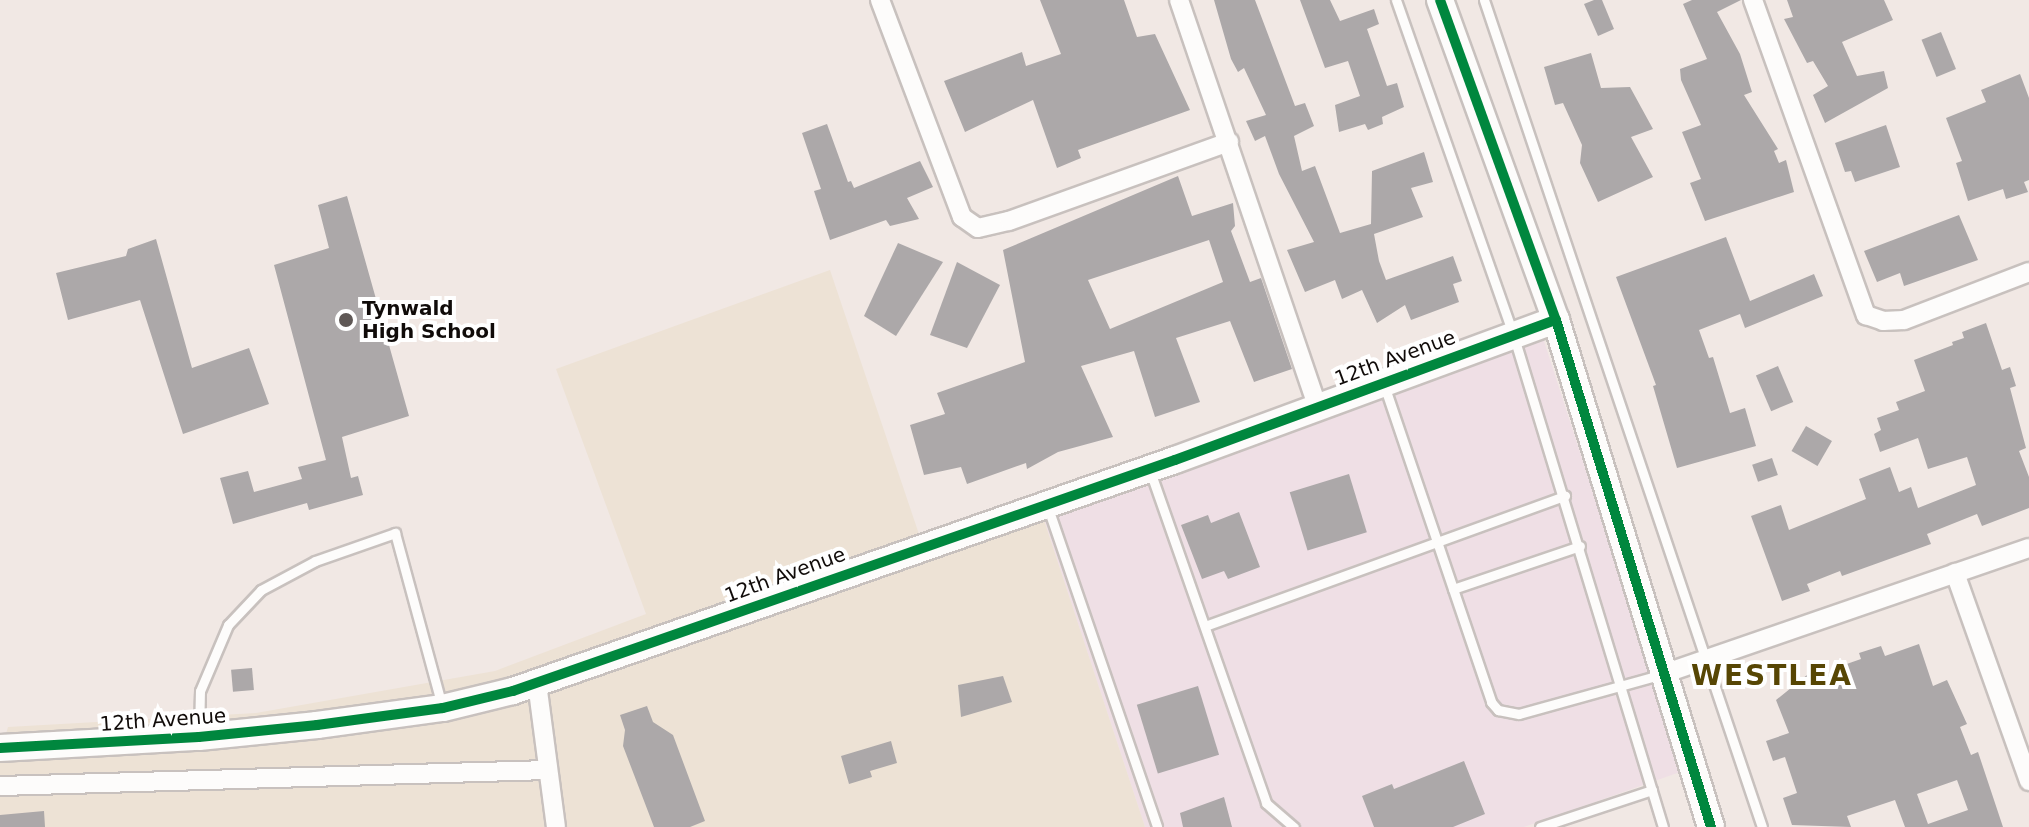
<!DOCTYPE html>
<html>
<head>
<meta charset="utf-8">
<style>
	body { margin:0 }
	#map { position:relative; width:2029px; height:827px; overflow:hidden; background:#f1e8e4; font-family:"DejaVu Sans",sans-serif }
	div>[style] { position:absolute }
	.commercial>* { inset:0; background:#efdfe5 }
	.industrial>* { inset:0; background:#ede2d5 }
	.building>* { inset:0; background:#aca8a9; transform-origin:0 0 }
	.roads { filter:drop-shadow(2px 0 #c8c1be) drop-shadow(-2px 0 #c8c1be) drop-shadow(0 2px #c8c1be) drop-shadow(0 -2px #c8c1be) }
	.lane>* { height:9px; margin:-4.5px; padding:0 4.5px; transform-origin:4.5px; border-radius:4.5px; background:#fdfcfb }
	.street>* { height:18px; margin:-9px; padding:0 9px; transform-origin:9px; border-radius:9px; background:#fdfcfb }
	.secondary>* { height:26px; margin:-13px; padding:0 13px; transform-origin:13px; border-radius:13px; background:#fdfcfb }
	.cycleway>* { height:10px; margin:-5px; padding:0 5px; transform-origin:5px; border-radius:5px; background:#00873e }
	.dots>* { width:22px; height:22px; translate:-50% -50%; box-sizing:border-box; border:4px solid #fff; border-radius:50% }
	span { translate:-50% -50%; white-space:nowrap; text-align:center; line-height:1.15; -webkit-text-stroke:8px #fff; paint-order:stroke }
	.poi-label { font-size:20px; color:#100b09; font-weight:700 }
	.left { translate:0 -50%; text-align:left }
	.street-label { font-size:20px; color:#100b09 }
	.district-label { font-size:28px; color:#574604; font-weight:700; letter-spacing:2px }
</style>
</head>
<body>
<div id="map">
	<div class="commercial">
		<div style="clip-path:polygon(1542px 335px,1683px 771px,1524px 827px,1145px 827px,1043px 517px)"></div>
	</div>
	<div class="industrial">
		<div style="clip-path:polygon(830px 270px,927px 558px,1043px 517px,1145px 827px,0 827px,0 754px,8px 727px,256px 713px,495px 671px,646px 614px,556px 369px)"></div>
	</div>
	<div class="building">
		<div style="clip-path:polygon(1040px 0,1124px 0,1137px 37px,1155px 34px,1190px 110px,1078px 150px,1081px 158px,1057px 168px,1033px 100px,965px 132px,944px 81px,1022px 52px,1026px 66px,1061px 54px)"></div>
		<div style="clip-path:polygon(1214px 0,1255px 0,1295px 106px,1305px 103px,1314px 126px,1294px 136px,1302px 171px,1315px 166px,1340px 233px,1371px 224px,1372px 171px,1424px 152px,1433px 182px,1411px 188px,1423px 217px,1374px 234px,1379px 261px,1386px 280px,1453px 256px,1462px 281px,1453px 284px,1459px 302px,1411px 320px,1405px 305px,1377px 323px,1362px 290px,1342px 299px,1335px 280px,1305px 292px,1287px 250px,1314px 242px,1279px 174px,1265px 136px,1255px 141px,1246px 121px,1266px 115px,1244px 68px,1238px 72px,1231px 59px)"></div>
		<div style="clip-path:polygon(1300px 0,1330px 0,1340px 21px,1374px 9px,1379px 24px,1367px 29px,1387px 86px,1397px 83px,1404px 107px,1382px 117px,1383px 124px,1368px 130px,1365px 124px,1339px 132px,1335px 105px,1360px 96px,1348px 61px,1325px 68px)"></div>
		<div style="clip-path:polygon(1594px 0,1602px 0,1614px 29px,1598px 36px,1584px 4px)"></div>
		<div style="clip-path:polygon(1692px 0,1741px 0,1717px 12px,1740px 54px,1752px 92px,1744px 95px,1778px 149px,1774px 151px,1779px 163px,1786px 160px,1794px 192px,1705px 221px,1690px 183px,1701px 179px,1682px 132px,1701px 125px,1681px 80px,1680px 69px,1707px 59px,1683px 4px)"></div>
		<div style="clip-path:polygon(1787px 0,1884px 0,1893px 20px,1842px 42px,1857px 76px,1884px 71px,1888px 88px,1825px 123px,1813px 95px,1828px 86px,1813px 61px,1807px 63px,1784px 19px,1793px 17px)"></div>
		<div style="left:1941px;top:32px;width:40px;height:21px;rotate:68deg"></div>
		<div style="clip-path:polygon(1591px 53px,1601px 88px,1630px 87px,1653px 129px,1631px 137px,1653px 177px,1598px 202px,1580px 163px,1582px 145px,1563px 103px,1555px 105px,1544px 67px)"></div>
		<div style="clip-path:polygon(2020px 74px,2029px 98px,2029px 180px,2024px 182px,2028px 192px,2006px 199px,2003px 189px,1968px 201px,1956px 163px,1962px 161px,1946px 118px,1986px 102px,1981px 90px)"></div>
		<div style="clip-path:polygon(827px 124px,848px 182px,851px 181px,854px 188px,920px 161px,933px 187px,907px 198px,919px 219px,890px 226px,886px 220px,830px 240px,814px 191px,821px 189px,802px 133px)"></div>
		<div style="clip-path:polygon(1886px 125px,1900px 167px,1855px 182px,1851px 171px,1845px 172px,1835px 143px)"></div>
		<div style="clip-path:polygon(evenodd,1178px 176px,1192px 216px,1233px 203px,1235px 226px,1231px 231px,1250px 282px,1261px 278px,1292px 369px,1254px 382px,1230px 321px,1176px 338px,1200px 402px,1155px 417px,1134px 351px,1081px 366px,1113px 437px,1058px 452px,1027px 469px,1026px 463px,967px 484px,961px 467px,924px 475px,910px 425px,945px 414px,937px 393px,1025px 362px,1003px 250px,1178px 176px,1209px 240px,1223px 282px,1110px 329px,1088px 280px,1209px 240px)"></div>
		<div style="clip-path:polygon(347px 196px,409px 416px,342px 437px,351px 478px,358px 476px,363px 495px,309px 510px,307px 503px,233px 524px,220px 478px,248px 471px,254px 492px,302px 479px,298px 467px,326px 460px,274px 265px,329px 248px,318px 205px)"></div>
		<div style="clip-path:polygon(1959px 215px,1978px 260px,1904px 286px,1900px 273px,1877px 282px,1864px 251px)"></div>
		<div style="clip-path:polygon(1726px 237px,1750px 301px,1814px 274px,1823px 296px,1745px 328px,1740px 314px,1699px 330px,1709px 358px,1713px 357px,1730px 413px,1745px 408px,1756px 446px,1677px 468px,1653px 386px,1656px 385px,1616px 277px)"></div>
		<div style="clip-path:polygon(156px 239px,192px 368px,249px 348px,269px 404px,183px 434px,140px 300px,68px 320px,56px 273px,126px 256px,128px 249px)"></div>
		<div style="clip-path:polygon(898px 243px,943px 262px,896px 336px,864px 316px)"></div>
		<div style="clip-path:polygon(957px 262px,1000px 285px,967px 348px,930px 335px)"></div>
		<div style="clip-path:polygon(1986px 323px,2002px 370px,2010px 367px,2016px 386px,2010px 388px,2026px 448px,2019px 451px,2029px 477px,2029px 508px,1982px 526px,1977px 514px,1927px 534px,1931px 544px,1842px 576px,1840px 571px,1807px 584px,1810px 591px,1782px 601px,1751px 516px,1781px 505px,1789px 530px,1866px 499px,1859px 479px,1890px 467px,1899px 492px,1911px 487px,1918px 508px,1976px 485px,1967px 457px,1928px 469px,1918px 438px,1880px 452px,1874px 434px,1881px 430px,1877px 418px,1899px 410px,1896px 402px,1925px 391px,1914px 360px,1953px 345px,1952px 342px,1964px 338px,1962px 332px)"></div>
		<div style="left:1778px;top:366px;width:39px;height:24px;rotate:67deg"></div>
		<div style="left:1806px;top:426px;width:30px;height:29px;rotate:30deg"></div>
		<div style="left:1772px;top:458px;width:18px;height:21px;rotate:71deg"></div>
		<div style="left:1349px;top:474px;width:61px;height:62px;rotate:73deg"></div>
		<div style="clip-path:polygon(1239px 512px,1260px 567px,1228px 579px,1224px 571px,1202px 579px,1181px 525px,1208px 515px,1211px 523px)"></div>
		<div style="clip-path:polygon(evenodd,1919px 644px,1933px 686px,1947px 680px,1967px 724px,1960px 727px,1971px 755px,1978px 752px,2003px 827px,1905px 827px,1895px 800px,1847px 816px,1851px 827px,1792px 825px,1783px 798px,1797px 793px,1785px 757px,1773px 761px,1766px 741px,1789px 733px,1776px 700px,1807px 675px,1842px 676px,1838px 667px,1861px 659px,1859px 653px,1881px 646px,1885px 656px,1919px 644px,1957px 780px,1968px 810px,1928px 824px,1917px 794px,1957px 780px)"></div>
		<div style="left:252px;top:668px;width:22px;height:21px;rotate:85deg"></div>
		<div style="clip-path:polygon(1003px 676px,1012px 702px,961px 717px,958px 685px)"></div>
		<div style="left:1198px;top:686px;width:72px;height:64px;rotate:73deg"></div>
		<div style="clip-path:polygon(647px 706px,653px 722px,673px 735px,705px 821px,690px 827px,654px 827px,623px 746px,625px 730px,620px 715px)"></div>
		<div style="clip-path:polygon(891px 741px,897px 763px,870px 771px,872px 777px,849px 784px,841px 756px)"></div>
		<div style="clip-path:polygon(1464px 761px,1485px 814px,1453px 827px,1374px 827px,1362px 796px,1392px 784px,1394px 789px)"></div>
		<div style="clip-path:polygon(1224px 797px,1232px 827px,1183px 827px,1180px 813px)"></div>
		<div style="clip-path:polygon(44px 811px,45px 827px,0 827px,0 815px)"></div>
	</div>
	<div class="roads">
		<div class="lane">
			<div style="left:1396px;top:0;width:354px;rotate:70.7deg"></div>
			<div style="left:1513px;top:334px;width:515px;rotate:73.08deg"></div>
			<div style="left:1484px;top:0;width:872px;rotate:71.42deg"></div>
			<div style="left:1384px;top:385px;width:335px;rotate:71.3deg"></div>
			<div style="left:1491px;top:702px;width:11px;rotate:49deg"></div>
			<div style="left:1498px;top:710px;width:21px;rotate:11deg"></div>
			<div style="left:1519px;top:714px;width:146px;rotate:-15.5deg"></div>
			<div style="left:1150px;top:471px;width:352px;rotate:70.7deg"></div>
			<div style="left:1266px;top:803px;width:37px;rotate:41deg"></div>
			<div style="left:1048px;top:508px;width:337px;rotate:71.1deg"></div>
			<div style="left:1453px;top:589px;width:134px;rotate:-18.7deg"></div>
			<div style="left:1205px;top:626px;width:383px;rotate:-19.9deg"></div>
			<div style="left:199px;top:734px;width:43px;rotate:-88.7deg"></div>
			<div style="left:200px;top:691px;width:72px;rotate:-67deg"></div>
			<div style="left:228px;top:625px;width:48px;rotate:-46.7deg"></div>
			<div style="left:261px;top:590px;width:61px;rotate:-28.2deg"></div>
			<div style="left:315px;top:561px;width:85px;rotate:-19.3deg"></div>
			<div style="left:395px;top:533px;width:179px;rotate:74.8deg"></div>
			<div style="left:1540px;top:827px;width:118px;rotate:-18.3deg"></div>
		</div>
		<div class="street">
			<div style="left:880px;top:0;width:232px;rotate:69.3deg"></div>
			<div style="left:962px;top:217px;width:19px;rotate:35deg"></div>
			<div style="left:978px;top:228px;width:32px;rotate:-13deg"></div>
			<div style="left:1009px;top:221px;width:234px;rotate:-19.8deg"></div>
			<div style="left:1179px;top:0;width:429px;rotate:71.2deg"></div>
			<div style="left:1753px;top:0;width:335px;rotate:70.3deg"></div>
			<div style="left:1866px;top:315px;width:18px;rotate:19deg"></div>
			<div style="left:1883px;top:321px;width:21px;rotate:-3deg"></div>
			<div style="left:1904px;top:320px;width:134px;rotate:-21deg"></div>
			<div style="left:1955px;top:573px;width:221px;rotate:70.4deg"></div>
			<div style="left:1663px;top:674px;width:387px;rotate:-19deg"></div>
			<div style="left:537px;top:683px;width:145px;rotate:82.5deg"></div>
			<div style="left:0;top:786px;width:548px;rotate:-1.67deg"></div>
		</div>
		<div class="secondary">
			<div style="left:1440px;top:0;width:340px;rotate:70.1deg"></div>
			<div style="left:1556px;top:320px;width:530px;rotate:73deg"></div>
			<div style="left:0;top:748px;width:199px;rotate:-3.2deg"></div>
			<div style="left:199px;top:737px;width:119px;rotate:-5.8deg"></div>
			<div style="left:317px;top:725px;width:127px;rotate:-7.7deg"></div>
			<div style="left:443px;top:708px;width:72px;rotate:-13.7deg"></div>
			<div style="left:513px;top:691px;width:701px;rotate:-19.24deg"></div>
			<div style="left:1175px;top:460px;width:406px;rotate:-20.2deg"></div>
		</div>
	</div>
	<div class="cycleway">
		<div style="left:1440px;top:0;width:340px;rotate:70.1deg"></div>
		<div style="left:1556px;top:320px;width:530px;rotate:73deg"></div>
		<div style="left:0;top:748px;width:199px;rotate:-3.2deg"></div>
		<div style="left:199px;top:737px;width:119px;rotate:-5.8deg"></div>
		<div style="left:317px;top:725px;width:127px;rotate:-7.7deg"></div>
		<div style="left:443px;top:708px;width:72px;rotate:-13.7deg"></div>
		<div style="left:513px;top:691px;width:701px;rotate:-19.24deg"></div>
		<div style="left:1175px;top:460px;width:406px;rotate:-20.2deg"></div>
	</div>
	<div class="dots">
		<div style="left:346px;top:320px;background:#5f5856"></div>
	</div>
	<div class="poi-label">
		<span class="left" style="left:362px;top:320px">Tynwald<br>High School</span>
	</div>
	<div class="street-label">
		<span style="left:1395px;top:358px;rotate:-20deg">12th Avenue</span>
		<span style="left:785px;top:575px;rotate:-20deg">12th Avenue</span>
		<span style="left:163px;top:720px;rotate:-4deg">12th Avenue</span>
	</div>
	<div class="district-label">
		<span style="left:1772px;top:676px">WESTLEA</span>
	</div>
</div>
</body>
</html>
